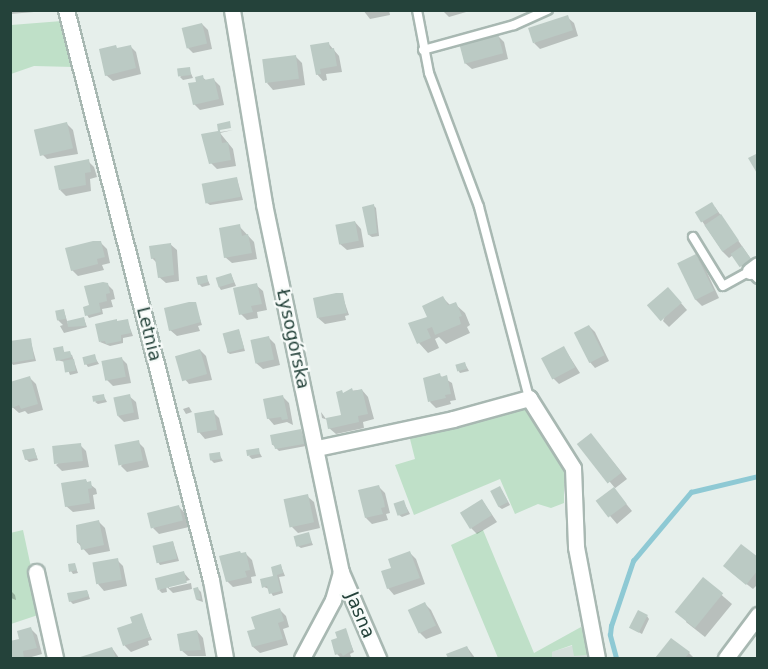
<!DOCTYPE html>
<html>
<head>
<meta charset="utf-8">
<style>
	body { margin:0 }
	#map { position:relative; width:768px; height:669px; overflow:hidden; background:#e6efeb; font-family:"DejaVu Sans",sans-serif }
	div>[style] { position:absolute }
	.built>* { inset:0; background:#d4dfda }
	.green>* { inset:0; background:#bfe0c8 }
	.shadow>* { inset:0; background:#0003 }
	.stream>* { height:4.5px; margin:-2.25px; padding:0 2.25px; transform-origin:2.25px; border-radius:2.25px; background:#8ec9d4 }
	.building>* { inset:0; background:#bbcac4; transform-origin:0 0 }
	.roads { filter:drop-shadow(2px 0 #a8b8b2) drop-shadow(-2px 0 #a8b8b2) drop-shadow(0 2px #a8b8b2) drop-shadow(0 -2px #a8b8b2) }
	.lane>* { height:8px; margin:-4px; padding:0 4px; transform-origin:4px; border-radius:4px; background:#fff }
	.street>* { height:15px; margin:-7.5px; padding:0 7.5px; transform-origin:7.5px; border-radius:7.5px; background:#fff }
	span { translate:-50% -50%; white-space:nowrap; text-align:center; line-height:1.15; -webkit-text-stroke:4.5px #f7fbf9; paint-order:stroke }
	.street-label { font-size:18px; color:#24423a }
	.frame { position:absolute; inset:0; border:12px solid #24423a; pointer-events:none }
</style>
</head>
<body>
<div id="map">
	<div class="built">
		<div style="clip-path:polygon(588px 641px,587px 658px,551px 658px,551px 652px)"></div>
	</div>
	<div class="green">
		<div style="clip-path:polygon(62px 21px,74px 67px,34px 66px,11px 74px,11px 25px)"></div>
		<div style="clip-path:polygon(517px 405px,527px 409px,564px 468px,564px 503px,551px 508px,538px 504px,515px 514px,500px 479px,414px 515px,395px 465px,415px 459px,409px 435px)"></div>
		<div style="clip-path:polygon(23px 530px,41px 614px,11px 624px,10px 533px)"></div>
		<div style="clip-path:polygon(483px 530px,534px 653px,581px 627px,588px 640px,587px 655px,574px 656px,572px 645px,552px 652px,552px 658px,498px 658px,451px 545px)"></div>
	</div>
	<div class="shadow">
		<div style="clip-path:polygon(10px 10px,33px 10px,34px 12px,10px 14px)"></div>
		<div style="clip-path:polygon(363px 10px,389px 10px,390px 15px,370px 19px)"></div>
		<div style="clip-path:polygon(442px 10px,473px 10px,449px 17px)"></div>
		<div style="clip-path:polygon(567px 17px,574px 23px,578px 36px,540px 49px,534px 43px)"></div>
		<div style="clip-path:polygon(202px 24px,208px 30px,212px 49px,193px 53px,187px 47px)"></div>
		<div style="clip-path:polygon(498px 36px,504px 42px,508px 59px,472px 69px,465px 63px)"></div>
		<div style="clip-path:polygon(328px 43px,339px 56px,342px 72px,326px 74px,327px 80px,323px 81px,317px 74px)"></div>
		<div style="clip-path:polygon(130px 46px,136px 52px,141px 74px,113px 81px,106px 75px)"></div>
		<div style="clip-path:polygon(296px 57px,302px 63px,305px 85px,273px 90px,267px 83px)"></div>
		<div style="clip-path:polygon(189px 69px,193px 78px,183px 80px,180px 77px)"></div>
		<div style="clip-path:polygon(202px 77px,207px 81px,214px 80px,220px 86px,224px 105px,200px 110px,194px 104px,198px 83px)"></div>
		<div style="clip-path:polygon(67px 124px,73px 130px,78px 154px,47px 159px,41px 153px)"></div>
		<div style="clip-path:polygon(233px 130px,220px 133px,233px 149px,236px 166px,217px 169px,211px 163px,202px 135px)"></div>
		<div style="clip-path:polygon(88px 161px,94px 167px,97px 177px,90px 179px,91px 191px,66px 196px,60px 190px)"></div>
		<div style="clip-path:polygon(237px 179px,243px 200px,210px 205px,207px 203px)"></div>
		<div style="clip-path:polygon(374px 206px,376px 208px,379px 236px,372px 237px,369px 235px)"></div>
		<div style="clip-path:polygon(715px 207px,753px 262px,744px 269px,733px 255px,729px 258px,723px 252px,702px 221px)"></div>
		<div style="clip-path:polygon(355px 222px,361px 229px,364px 247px,347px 250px,340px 244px)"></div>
		<div style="clip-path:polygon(239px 226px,254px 242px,257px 259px,232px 263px,225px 257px)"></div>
		<div style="clip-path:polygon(101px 243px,107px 249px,110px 263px,102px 265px,104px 270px,78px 276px,72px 270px)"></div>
		<div style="clip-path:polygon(170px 244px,177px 250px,179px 281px,166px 283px,159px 277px,157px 263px,152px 258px)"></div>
		<div style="clip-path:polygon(696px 256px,702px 262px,719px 298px,702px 306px,696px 300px,679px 264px)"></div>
		<div style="clip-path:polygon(231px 274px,236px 286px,221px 290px,219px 287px)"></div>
		<div style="clip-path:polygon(206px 276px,210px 285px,202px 287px,199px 284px)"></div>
		<div style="clip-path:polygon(107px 284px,113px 290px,115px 299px,111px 300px,113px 307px,102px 309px,103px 314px,89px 318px,87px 315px,91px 306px)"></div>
		<div style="clip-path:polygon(256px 285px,263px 291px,267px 310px,257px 312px,258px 318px,247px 320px,241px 314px)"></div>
		<div style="clip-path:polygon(342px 295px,349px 315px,345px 316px,346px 320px,325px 324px,318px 318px)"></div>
		<div style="clip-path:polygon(674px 295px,687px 310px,669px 327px,663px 321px)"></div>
		<div style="clip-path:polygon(443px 298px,451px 306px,455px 304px,465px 313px,470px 325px,467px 327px,470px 333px,446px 344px,439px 337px,435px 339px,439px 348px,428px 353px,419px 343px,410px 324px,429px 318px)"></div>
		<div style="clip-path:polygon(195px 304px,202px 325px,198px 326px,200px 331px,177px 336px,170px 330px)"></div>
		<div style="clip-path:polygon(64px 311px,68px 324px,84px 319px,87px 327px,64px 333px,60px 326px,63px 325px,58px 320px)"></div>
		<div style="clip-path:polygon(127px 320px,133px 336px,123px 338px,123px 343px,110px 346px,100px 342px)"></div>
		<div style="clip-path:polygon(589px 326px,595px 332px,609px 361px,595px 368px,589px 361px)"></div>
		<div style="clip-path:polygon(239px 331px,245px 351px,230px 354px,227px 352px)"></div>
		<div style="clip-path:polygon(269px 338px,275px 344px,280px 365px,263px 369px,256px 363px)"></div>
		<div style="clip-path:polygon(30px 339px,36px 361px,13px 365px,11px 362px)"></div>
		<div style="clip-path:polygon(62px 348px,65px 353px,72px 355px,78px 373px,70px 375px,65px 362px,57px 360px)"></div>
		<div style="clip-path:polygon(564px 348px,580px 373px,559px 384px,553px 378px)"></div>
		<div style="clip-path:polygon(200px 350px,206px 356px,212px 380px,189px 384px,183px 377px)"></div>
		<div style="clip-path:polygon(94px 356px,99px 364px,88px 367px,86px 364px)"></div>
		<div style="clip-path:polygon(121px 358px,127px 364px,131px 383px,113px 386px,107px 380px)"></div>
		<div style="clip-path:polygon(465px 364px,469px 371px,460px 373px,458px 370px)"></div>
		<div style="clip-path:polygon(439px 375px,452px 383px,456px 400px,450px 401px,451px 404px,436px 408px,430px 402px)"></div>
		<div style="clip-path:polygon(30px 378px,36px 384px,43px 410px,28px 414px,25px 411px,19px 413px,10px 405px,10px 384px)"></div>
		<div style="clip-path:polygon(362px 390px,368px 397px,374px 419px,363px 422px,364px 428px,336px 434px,329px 428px,328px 420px,322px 418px,321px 412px,326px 419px,342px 416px,344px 394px,348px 391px)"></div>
		<div style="clip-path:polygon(103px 395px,107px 402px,98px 404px,95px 402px)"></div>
		<div style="clip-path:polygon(129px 396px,136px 402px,139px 419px,124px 422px,118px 416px)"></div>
		<div style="clip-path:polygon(283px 397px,289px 403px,293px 425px,287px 422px,274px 425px,268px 418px)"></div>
		<div style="clip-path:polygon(189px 407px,192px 412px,186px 414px,183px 409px)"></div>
		<div style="clip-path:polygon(213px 412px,219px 418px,223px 435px,205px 439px,199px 432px)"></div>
		<div style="clip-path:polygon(301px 430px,306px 446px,279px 451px,273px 445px)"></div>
		<div style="clip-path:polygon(138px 442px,144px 448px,149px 467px,127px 472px,121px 466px)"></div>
		<div style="clip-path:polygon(597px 442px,627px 479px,614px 489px,632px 511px,617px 524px,598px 502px,615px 488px,579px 445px)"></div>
		<div style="clip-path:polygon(80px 445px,86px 451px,89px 467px,62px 471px,56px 465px)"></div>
		<div style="clip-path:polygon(34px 449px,38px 460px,29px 462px,26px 459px)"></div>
		<div style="clip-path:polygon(258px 450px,262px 457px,252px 459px,249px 456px)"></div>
		<div style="clip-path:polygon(219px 454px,223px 461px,214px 463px,211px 460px)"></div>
		<div style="clip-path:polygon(86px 481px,96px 489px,97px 494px,93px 495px,95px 509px,73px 512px,66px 506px)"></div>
		<div style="clip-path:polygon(379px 487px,385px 493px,390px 513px,386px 514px,388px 520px,372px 524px,366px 518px)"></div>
		<div style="clip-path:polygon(502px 491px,510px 505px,502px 509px,499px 507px)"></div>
		<div style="clip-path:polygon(307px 496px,314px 502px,320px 528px,298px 533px,292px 527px)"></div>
		<div style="clip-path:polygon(482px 500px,497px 522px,477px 534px,471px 528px)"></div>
		<div style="clip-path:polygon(403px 501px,410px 514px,402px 517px,399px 515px)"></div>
		<div style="clip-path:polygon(179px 507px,185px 513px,189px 527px,159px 534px,153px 528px)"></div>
		<div style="clip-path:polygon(99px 522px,105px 528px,110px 551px,89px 555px,78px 543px)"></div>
		<div style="clip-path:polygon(308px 534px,313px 545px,301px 548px,298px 546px)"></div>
		<div style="clip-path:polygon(173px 542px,179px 561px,160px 565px,158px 562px)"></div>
		<div style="clip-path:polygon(245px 553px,252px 560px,256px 576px,251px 577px,252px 583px,233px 587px,227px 581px)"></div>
		<div style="clip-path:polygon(410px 553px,416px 559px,425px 584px,394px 595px,388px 588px)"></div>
		<div style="clip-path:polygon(758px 559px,758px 584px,753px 589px,731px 572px)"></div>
		<div style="clip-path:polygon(117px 560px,123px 566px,127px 586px,104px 591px,98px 584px)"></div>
		<div style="clip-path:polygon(74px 564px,78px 573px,73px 574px,71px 571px)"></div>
		<div style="clip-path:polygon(281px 566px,285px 576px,279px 577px,283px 593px,273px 596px,269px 589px,264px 587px,275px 577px)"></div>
		<div style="clip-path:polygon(184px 573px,190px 580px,169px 585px,169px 588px,191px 583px,192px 589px,173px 593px,166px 586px,167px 592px,162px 593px,159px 590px)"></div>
		<div style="clip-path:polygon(703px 579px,732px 604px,705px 637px,686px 622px)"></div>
		<div style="clip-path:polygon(198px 589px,201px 592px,203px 602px,197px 600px)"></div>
		<div style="clip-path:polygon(87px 591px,90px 599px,73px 604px,70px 601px)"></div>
		<div style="clip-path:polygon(12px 592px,15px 595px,16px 600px,11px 598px)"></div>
		<div style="clip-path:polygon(425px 604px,431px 610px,442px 633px,426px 639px,420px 633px)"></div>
		<div style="clip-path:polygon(280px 610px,286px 616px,289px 627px,283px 629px,288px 645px,260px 653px,253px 647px,256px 630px)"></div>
		<div style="clip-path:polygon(141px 615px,152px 640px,148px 641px,149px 645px,131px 652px,125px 646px,119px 629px,134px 624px)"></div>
		<div style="clip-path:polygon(647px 616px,649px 619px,642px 634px,631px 628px)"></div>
		<div style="clip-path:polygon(31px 629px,37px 635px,42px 654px,28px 658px,10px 658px,10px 643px,20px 641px)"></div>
		<div style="clip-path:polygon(345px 630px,354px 652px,350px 654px,351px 657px,340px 657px,337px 654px,339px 639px)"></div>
		<div style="clip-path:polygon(197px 631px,203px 638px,206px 656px,188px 656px,181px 650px)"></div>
		<div style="clip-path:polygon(671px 640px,689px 653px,694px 658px,657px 658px)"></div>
		<div style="clip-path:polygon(467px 647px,475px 658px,450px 658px,448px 655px)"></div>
		<div style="clip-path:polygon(112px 648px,119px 658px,80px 658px)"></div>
	</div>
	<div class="stream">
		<div style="left:616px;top:658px;width:24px;rotate:-105deg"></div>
		<div style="left:610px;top:635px;width:9px;rotate:-84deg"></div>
		<div style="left:611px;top:626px;width:69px;rotate:-71.3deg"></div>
		<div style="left:633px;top:561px;width:90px;rotate:-50deg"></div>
		<div style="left:691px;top:492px;width:69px;rotate:-13.4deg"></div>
	</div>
	<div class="building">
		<div style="left:568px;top:15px;width:16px;height:42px;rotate:72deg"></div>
		<div style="left:202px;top:23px;width:21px;height:21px;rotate:76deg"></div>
		<div style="left:498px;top:34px;width:20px;height:40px;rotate:75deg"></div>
		<div style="clip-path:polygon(329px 42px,330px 49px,334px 48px,337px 66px,320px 69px,321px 74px,316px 75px,310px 45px)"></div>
		<div style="clip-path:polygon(116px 45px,117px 48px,131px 45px,136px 68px,105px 76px,99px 49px)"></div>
		<div style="left:296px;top:55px;width:24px;height:34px;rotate:83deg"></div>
		<div style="left:190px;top:67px;width:8px;height:13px;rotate:83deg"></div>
		<div style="clip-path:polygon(203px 75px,204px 80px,214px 78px,219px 99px,193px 105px,188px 83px,196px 82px,195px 77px)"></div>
		<div style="clip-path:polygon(230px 121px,231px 128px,220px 130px,222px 143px,228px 142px,231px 160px,209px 164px,201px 134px,218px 131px,217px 124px)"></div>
		<div style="left:67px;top:122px;width:27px;height:34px;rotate:77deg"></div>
		<div style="clip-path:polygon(758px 153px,758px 175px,748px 158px)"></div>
		<div style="clip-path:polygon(89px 159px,91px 172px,85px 173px,86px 185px,59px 190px,54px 166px)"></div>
		<div style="left:237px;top:177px;width:20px;height:36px;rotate:79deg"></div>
		<div style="left:712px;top:202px;width:12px;height:20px;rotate:59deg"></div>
		<div style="clip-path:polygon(374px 204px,377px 233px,368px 235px,362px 207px)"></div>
		<div style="left:721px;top:214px;width:32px;height:20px;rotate:56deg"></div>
		<div style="left:355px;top:221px;width:20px;height:20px;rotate:79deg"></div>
		<div style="clip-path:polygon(240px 224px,242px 236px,248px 234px,252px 253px,224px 258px,219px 228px)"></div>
		<div style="clip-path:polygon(93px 241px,101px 241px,105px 257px,97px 259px,98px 264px,71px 271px,65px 248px)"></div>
		<div style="clip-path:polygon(171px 243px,174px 275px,158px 278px,155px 258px,151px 259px,149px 246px)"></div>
		<div style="left:742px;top:246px;width:16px;height:14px;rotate:55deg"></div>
		<div style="left:696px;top:254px;width:41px;height:21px;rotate:64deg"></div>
		<div style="left:231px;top:273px;width:10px;height:16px;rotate:73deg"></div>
		<div style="clip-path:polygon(207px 275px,208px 282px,198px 285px,196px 277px)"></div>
		<div style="clip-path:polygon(103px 282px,108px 283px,110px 293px,106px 294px,107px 301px,99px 303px,101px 312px,85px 316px,83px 307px,89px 305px,84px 286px)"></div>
		<div style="clip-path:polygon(257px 283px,262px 304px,251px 306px,253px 312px,239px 315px,233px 288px)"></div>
		<div style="left:668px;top:287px;width:21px;height:28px;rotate:49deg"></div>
		<div style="clip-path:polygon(336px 293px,343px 293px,347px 313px,317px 318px,313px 298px)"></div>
		<div style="clip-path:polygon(443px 296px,448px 305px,456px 302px,462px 316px,459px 317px,461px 324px,435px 335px,432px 327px,427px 329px,431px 338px,417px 344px,408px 323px,427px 317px,422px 306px)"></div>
		<div style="clip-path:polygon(189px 302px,196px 302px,201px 322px,169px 331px,164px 308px)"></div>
		<div style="left:64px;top:309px;width:10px;height:9px;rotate:79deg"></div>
		<div style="clip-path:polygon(84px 317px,86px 326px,68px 327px,67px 321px)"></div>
		<div style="clip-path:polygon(117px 319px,117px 321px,128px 319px,131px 333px,121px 335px,121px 341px,106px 344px,105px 341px,99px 342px,95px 324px)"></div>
		<div style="left:589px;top:325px;width:34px;height:17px;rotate:63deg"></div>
		<div style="left:239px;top:329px;width:20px;height:17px;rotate:75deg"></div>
		<div style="left:269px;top:336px;width:24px;height:19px;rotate:78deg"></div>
		<div style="clip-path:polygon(31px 338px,34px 359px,10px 363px,10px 341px)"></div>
		<div style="clip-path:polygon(63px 346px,64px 352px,70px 351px,72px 357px,56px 361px,53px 348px)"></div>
		<div style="left:564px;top:346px;width:24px;height:26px;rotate:62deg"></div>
		<div style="left:200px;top:349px;width:26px;height:26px;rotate:74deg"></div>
		<div style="left:95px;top:354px;width:8px;height:13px;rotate:76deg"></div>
		<div style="left:122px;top:357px;width:20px;height:21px;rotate:79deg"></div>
		<div style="left:74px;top:359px;width:12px;height:11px;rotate:81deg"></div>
		<div style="left:465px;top:362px;width:7px;height:10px;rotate:74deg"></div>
		<div style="clip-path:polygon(440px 373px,441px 377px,447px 375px,451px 394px,445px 395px,446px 398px,428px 402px,423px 378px)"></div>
		<div style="clip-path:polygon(30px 376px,38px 404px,21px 409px,19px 405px,12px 408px,10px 382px)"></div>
		<div style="clip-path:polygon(352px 388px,353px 391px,362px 389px,368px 414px,358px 416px,359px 422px,328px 429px,326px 418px,341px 415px,336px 392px,342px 390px,343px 393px)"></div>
		<div style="left:104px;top:394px;width:6px;height:12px;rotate:81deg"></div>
		<div style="left:130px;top:394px;width:19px;height:17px;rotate:78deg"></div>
		<div style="clip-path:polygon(283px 395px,288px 419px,282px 420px,281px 417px,267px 419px,263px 399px)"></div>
		<div style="left:214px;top:410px;width:20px;height:20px;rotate:81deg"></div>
		<div style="clip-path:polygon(301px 429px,304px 444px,275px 449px,274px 445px,272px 445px,270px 435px)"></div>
		<div style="left:591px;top:433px;width:50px;height:18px;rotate:52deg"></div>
		<div style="left:139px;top:440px;width:21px;height:25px;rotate:79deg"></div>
		<div style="left:81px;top:443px;width:18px;height:29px;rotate:84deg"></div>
		<div style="clip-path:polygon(34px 448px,37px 458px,25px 460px,22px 450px)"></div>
		<div style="left:259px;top:448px;width:6px;height:13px;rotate:81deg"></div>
		<div style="left:220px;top:452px;width:7px;height:11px;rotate:82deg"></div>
		<div style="clip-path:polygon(86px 479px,87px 482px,91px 481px,92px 488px,88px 489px,90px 503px,65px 507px,61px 483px)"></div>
		<div style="clip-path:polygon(379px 485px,384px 501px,385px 507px,381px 508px,383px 514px,365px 518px,358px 490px)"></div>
		<div style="left:500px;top:486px;width:18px;height:11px;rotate:63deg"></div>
		<div style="left:614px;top:487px;width:21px;height:23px;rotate:53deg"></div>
		<div style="left:308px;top:494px;width:29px;height:25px;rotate:78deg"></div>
		<div style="left:482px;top:499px;width:19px;height:26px;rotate:58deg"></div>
		<div style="left:404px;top:500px;width:13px;height:11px;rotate:72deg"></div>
		<div style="left:179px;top:505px;width:16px;height:33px;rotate:76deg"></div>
		<div style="clip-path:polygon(99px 520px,104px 545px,81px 550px,80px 543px,77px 543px,76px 525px)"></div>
		<div style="left:309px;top:532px;width:11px;height:16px;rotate:75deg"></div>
		<div style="left:173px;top:541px;width:18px;height:21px;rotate:77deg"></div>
		<div style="clip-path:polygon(741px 544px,758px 557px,758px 570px,746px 585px,723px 566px)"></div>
		<div style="clip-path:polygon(240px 551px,241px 553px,246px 552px,250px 570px,245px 571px,247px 577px,226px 582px,219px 556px)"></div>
		<div style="clip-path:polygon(410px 551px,420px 578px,387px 589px,381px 571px,391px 568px,388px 559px)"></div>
		<div style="left:118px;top:558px;width:22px;height:26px;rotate:80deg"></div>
		<div style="clip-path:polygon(75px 563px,77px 570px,69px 572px,68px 564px)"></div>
		<div style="clip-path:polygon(281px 564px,283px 573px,277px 575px,281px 591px,269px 594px,267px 586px,262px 588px,260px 579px,273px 576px,271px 567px)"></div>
		<div style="left:184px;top:571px;width:12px;height:30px;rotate:76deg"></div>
		<div style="left:703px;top:577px;width:26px;height:45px;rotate:39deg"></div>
		<div style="left:198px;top:587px;width:12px;height:5px;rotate:76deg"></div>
		<div style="clip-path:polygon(87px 590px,89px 596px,69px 602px,67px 593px)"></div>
		<div style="left:425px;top:602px;width:26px;height:19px;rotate:65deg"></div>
		<div style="clip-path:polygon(280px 608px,284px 621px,278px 623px,283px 639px,252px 647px,247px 631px,255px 629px,251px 617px)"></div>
		<div style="left:638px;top:610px;width:11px;height:20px;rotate:27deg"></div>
		<div style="clip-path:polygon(142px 613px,150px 637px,123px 646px,117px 628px,132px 623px,130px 617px)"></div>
		<div style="clip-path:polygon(31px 627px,37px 648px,23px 651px,24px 658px,10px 658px,10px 641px,19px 639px,17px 631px)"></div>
		<div style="clip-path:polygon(346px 628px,353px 650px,343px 656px,341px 653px,335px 655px,331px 640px,337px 638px,335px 632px)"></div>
		<div style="clip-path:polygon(197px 630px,201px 650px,180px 651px,177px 634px)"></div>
		<div style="clip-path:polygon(671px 638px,690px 652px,685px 658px,655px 658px)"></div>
		<div style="clip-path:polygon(467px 646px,472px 658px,448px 658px,446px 654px)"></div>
		<div style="clip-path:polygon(112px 647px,116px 658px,77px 658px)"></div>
	</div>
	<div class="roads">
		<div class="lane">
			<div style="left:417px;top:10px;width:64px;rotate:79.2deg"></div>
			<div style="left:429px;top:73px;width:143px;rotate:69.5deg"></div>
			<div style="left:479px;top:207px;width:197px;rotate:75.3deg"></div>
			<div style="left:423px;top:50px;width:94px;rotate:-15.4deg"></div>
			<div style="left:514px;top:25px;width:37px;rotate:-24deg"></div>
			<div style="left:693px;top:237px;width:57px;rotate:58.5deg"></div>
			<div style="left:723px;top:286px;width:31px;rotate:-29deg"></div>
			<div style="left:750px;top:271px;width:11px;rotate:45deg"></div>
		</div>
		<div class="street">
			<div style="left:66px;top:10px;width:588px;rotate:75.73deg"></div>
			<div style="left:211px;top:580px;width:79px;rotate:79.8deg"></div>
			<div style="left:232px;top:10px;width:197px;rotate:80.6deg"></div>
			<div style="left:264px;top:204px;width:376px;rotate:78.2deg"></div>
			<div style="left:341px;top:572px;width:29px;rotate:106deg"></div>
			<div style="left:333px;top:600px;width:66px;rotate:118.1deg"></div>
			<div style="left:750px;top:271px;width:10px;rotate:-37deg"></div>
			<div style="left:317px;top:448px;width:139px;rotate:-12deg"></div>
			<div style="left:453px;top:419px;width:79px;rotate:-15.4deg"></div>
			<div style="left:529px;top:398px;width:83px;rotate:57.8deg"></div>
			<div style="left:573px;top:468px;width:79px;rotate:87.8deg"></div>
			<div style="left:576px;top:547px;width:113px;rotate:79.3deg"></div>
			<div style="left:36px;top:572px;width:88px;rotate:77.5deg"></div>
			<div style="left:341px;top:572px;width:94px;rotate:66.7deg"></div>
			<div style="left:726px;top:658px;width:54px;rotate:-53.3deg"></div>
		</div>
	</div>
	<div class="street-label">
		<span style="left:149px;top:334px;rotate:76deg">Letnia</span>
		<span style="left:293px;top:339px;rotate:78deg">Łysogórska</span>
		<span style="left:360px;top:615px;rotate:67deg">Jasna</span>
	</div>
	<div class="frame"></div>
</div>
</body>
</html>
